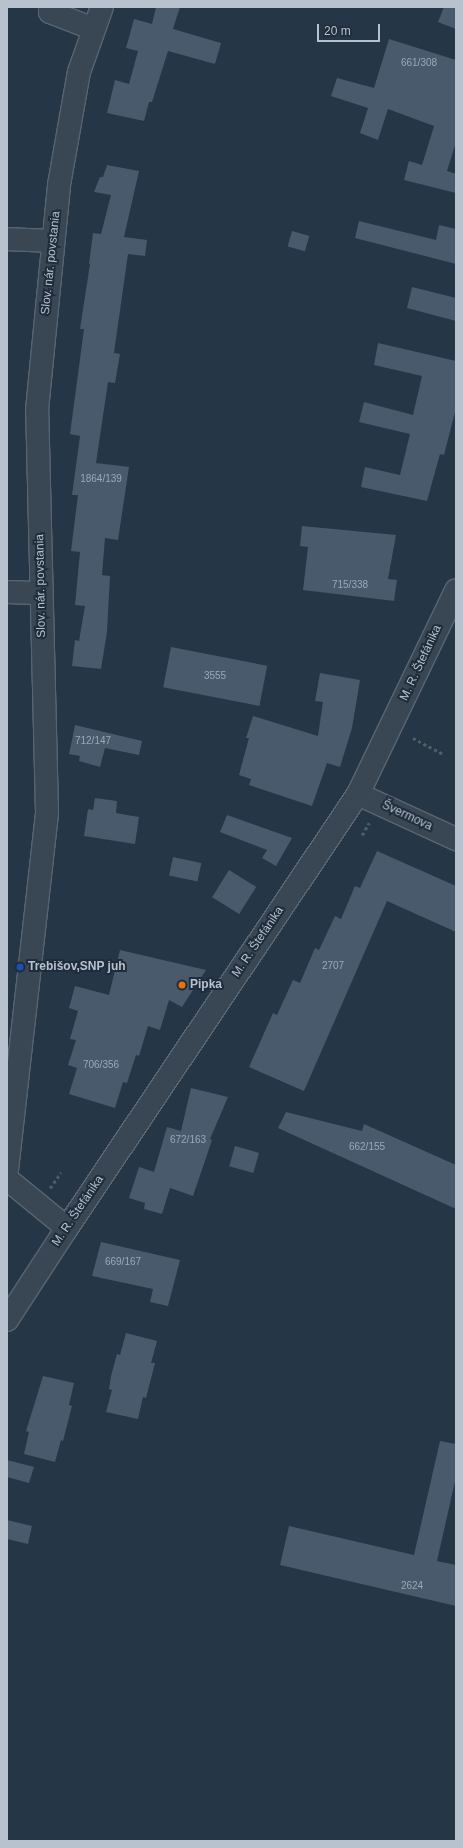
<!DOCTYPE html>
<html>
<head>
<meta charset="utf-8">
<style>
	body { margin:0 }
	#map { position:relative; width:463px; height:1848px; overflow:hidden; background:#253646; font-family:Arial,sans-serif }
	div>[style] { position:absolute }
	.building>* { inset:0; background:#485a6c; transform-origin:0 0 }
	.path>* { height:2.5px; margin-top:-1.25px; transform-origin:0; background:repeating-linear-gradient(90deg,#476465 0 3px,transparent 0 6px) }
	.roads { filter:drop-shadow(1px 0 #586572) drop-shadow(-1px 0 #586572) drop-shadow(0 1px #586572) drop-shadow(0 -1px #586572) }
	.minor>* { height:22px; margin:-11px; padding:0 11px; transform-origin:11px; border-radius:11px; background:#394755 }
	.dots>* { width:11px; height:11px; translate:-50% -50%; box-sizing:border-box; border:2px solid #1e2c3b; border-radius:50% }
	span { translate:-50% -50%; white-space:nowrap; text-align:center; line-height:1.15; -webkit-text-stroke:4px #1e2c3b; paint-order:stroke }
	.number-label { font-size:10px; color:#9ba8b6 }
	.number-label span { -webkit-text-stroke-width:0 }
	.street-label { font-size:12px; color:#b7c2ce }
	.poi-label { font-size:12px; color:#b7c2ce; font-weight:700 }
	.left { translate:0 -50%; text-align:left }
	.frame { position:absolute; inset:0; border:8px solid #b7c2ce; pointer-events:none }
	.scale { position:absolute; left:317px; top:24px; width:63px; height:18px; box-sizing:border-box; border:2px solid #b7c2ce; border-top:0; padding-left:5px; font-size:12px; line-height:14px; white-space:nowrap; color:#b7c2ce; -webkit-text-stroke:3px #1e2c3b; paint-order:stroke }
</style>
</head>
<body>
<div id="map">
	<div class="building">
		<div style="clip-path:polygon(156px 7px,180px 7px,173px 29px,221px 43px,215px 64px,168px 51px,152px 102px,149px 102px,144px 121px,107px 113px,115px 80px,129px 84px,138px 51px,126px 48px,134px 19px,152px 24px)"></div>
		<div style="clip-path:polygon(444px 7px,456px 7px,456px 29px,438px 22px)"></div>
		<div style="clip-path:polygon(389px 39px,456px 60px,456px 142px,447px 171px,456px 174px,456px 193px,404px 180px,409px 161px,422px 165px,434px 126px,388px 109px,378px 140px,360px 133px,368px 108px,331px 96px,337px 78px,374px 88px)"></div>
		<div style="clip-path:polygon(107px 165px,139px 171px,124px 237px,147px 240px,145px 256px,128px 254px,114px 353px,120px 354px,115px 383px,108px 382px,96px 463px,129px 467px,118px 540px,105px 538px,102px 575px,110px 576px,107px 632px,101px 669px,72px 666px,75px 640px,79px 641px,85px 606px,75px 605px,80px 552px,71px 551px,78px 495px,72px 495px,80px 436px,70px 434px,84px 329px,80px 329px,90px 264px,89px 264px,93px 233px,101px 234px,111px 195px,94px 192px,100px 177px,103px 177px)"></div>
		<div style="clip-path:polygon(359px 221px,436px 240px,439px 225px,456px 229px,456px 264px,355px 238px)"></div>
		<div style="left:292px;top:231px;width:18px;height:16px;rotate:16deg"></div>
		<div style="clip-path:polygon(412px 287px,456px 298px,456px 321px,407px 308px)"></div>
		<div style="clip-path:polygon(378px 343px,456px 361px,456px 408px,444px 455px,440px 454px,427px 501px,361px 487px,365px 467px,400px 475px,410px 434px,359px 422px,364px 402px,413px 415px,422px 376px,374px 365px)"></div>
		<div style="clip-path:polygon(302px 526px,396px 535px,388px 579px,397px 580px,394px 601px,303px 590px,308px 547px,300px 546px)"></div>
		<div style="left:171px;top:647px;width:98px;height:41px;rotate:11deg"></div>
		<div style="clip-path:polygon(320px 673px,360px 680px,352px 728px,340px 767px,327px 763px,312px 806px,249px 785px,251px 779px,239px 775px,249px 738px,246px 738px,253px 716px,318px 736px,323px 702px,315px 701px)"></div>
		<div style="clip-path:polygon(75px 725px,142px 741px,139px 755px,105px 748px,100px 767px,79px 761px,80px 756px,69px 754px)"></div>
		<div style="clip-path:polygon(95px 798px,117px 801px,116px 813px,139px 817px,135px 844px,84px 836px,88px 809px,93px 810px)"></div>
		<div style="clip-path:polygon(227px 815px,292px 838px,276px 866px,262px 858px,267px 850px,220px 832px)"></div>
		<div style="clip-path:polygon(377px 851px,456px 886px,456px 932px,387px 901px,304px 1091px,249px 1067px,273px 1013px,277px 1015px,293px 980px,300px 983px,315px 948px,319px 950px,335px 916px,341px 919px,355px 886px,360px 888px)"></div>
		<div style="left:173px;top:857px;width:29px;height:19px;rotate:12deg"></div>
		<div style="left:229px;top:870px;width:32px;height:32px;rotate:32deg"></div>
		<div style="clip-path:polygon(120px 950px,206px 970px,182px 1007px,169px 1000px,160px 1030px,148px 1026px,139px 1056px,136px 1055px,127px 1083px,123px 1082px,115px 1108px,69px 1094px,77px 1068px,68px 1065px,76px 1040px,70px 1039px,78px 1011px,69px 1008px,75px 986px,109px 995px)"></div>
		<div style="clip-path:polygon(191px 1088px,228px 1097px,210px 1139px,212px 1140px,193px 1196px,170px 1188px,162px 1214px,144px 1209px,145px 1203px,129px 1198px,139px 1167px,154px 1172px,167px 1127px,181px 1131px)"></div>
		<div style="clip-path:polygon(286px 1112px,362px 1131px,364px 1124px,456px 1165px,456px 1209px,278px 1128px)"></div>
		<div style="left:235px;top:1146px;width:25px;height:21px;rotate:16deg"></div>
		<div style="clip-path:polygon(101px 1242px,180px 1260px,168px 1306px,150px 1302px,153px 1289px,92px 1276px)"></div>
		<div style="clip-path:polygon(126px 1333px,157px 1341px,151px 1363px,155px 1363px,146px 1398px,143px 1397px,138px 1419px,106px 1412px,112px 1390px,109px 1389px,111px 1376px,117px 1354px,120px 1355px)"></div>
		<div style="clip-path:polygon(43px 1376px,74px 1383px,69px 1405px,72px 1406px,63px 1441px,61px 1440px,55px 1462px,24px 1454px,29px 1432px,26px 1431px)"></div>
		<div style="clip-path:polygon(440px 1441px,456px 1444px,456px 1477px,437px 1561px,456px 1565px,456px 1606px,280px 1565px,289px 1526px,414px 1555px)"></div>
		<div style="clip-path:polygon(7px 1460px,34px 1467px,29px 1483px,7px 1477px)"></div>
		<div style="clip-path:polygon(7px 1520px,32px 1526px,28px 1544px,7px 1539px)"></div>
	</div>
	<div class="path">
		<div style="left:413px;top:738px;width:34px;rotate:28deg"></div>
		<div style="left:362px;top:835px;width:14px;rotate:-60deg"></div>
		<div style="left:50px;top:1188px;width:19px;rotate:-55deg"></div>
	</div>
	<div class="roads">
		<div class="minor">
			<div style="left:50px;top:7px;width:5px;rotate:90deg"></div>
			<div style="left:50px;top:12px;width:47px;rotate:21.1deg"></div>
			<div style="left:7px;top:239px;width:46px;rotate:2.5deg"></div>
			<div style="left:7px;top:592px;width:34px;rotate:2deg"></div>
			<div style="left:358px;top:794px;width:108px;rotate:24.7deg"></div>
			<div style="left:7px;top:1170px;width:360px;rotate:-83.6deg"></div>
			<div style="left:47px;top:812px;width:402px;rotate:-91.4deg"></div>
			<div style="left:37px;top:410px;width:226px;rotate:-84.4deg"></div>
			<div style="left:59px;top:185px;width:115px;rotate:-80deg"></div>
			<div style="left:79px;top:72px;width:69px;rotate:-70.5deg"></div>
			<div style="left:7px;top:1179px;width:77px;rotate:39.2deg"></div>
			<div style="left:7px;top:1320px;width:110px;rotate:-56.9deg"></div>
			<div style="left:67px;top:1228px;width:523px;rotate:-56.16deg"></div>
			<div style="left:358px;top:794px;width:226px;rotate:-64.3deg"></div>
		</div>
	</div>
	<div class="dots">
		<div style="left:20px;top:967px;background:#1a4fb4"></div>
		<div style="left:182px;top:985px;background:#e8710a"></div>
	</div>
	<div class="number-label">
		<span style="left:419px;top:63px">661/308</span>
		<span style="left:101px;top:479px">1864/139</span>
		<span style="left:350px;top:585px">715/338</span>
		<span style="left:215px;top:676px">3555</span>
		<span style="left:93px;top:741px">712/147</span>
		<span style="left:333px;top:966px">2707</span>
		<span style="left:101px;top:1065px">706/356</span>
		<span style="left:188px;top:1140px">672/163</span>
		<span style="left:367px;top:1147px">662/155</span>
		<span style="left:123px;top:1262px">669/167</span>
		<span style="left:412px;top:1586px">2624</span>
	</div>
	<div class="street-label">
		<span style="left:51px;top:263px;rotate:-84deg">Slov. nár. povstania</span>
		<span style="left:41px;top:586px;rotate:-91deg">Slov. nár. povstania</span>
		<span style="left:421px;top:663px;rotate:-65deg">M. R. Štefánika</span>
		<span style="left:407px;top:816px;rotate:25deg">Švermova</span>
		<span style="left:258px;top:942px;rotate:-56deg">M. R. Štefánika</span>
		<span style="left:78px;top:1211px;rotate:-56deg">M. R. Štefánika</span>
	</div>
	<div class="poi-label">
		<span class="left" style="left:28px;top:967px">Trebišov,SNP juh</span>
		<span class="left" style="left:190px;top:985px">Pipka</span>
	</div>
	<div class="frame"></div>
	<div class="scale">20 m</div>
</div>
</body>
</html>
